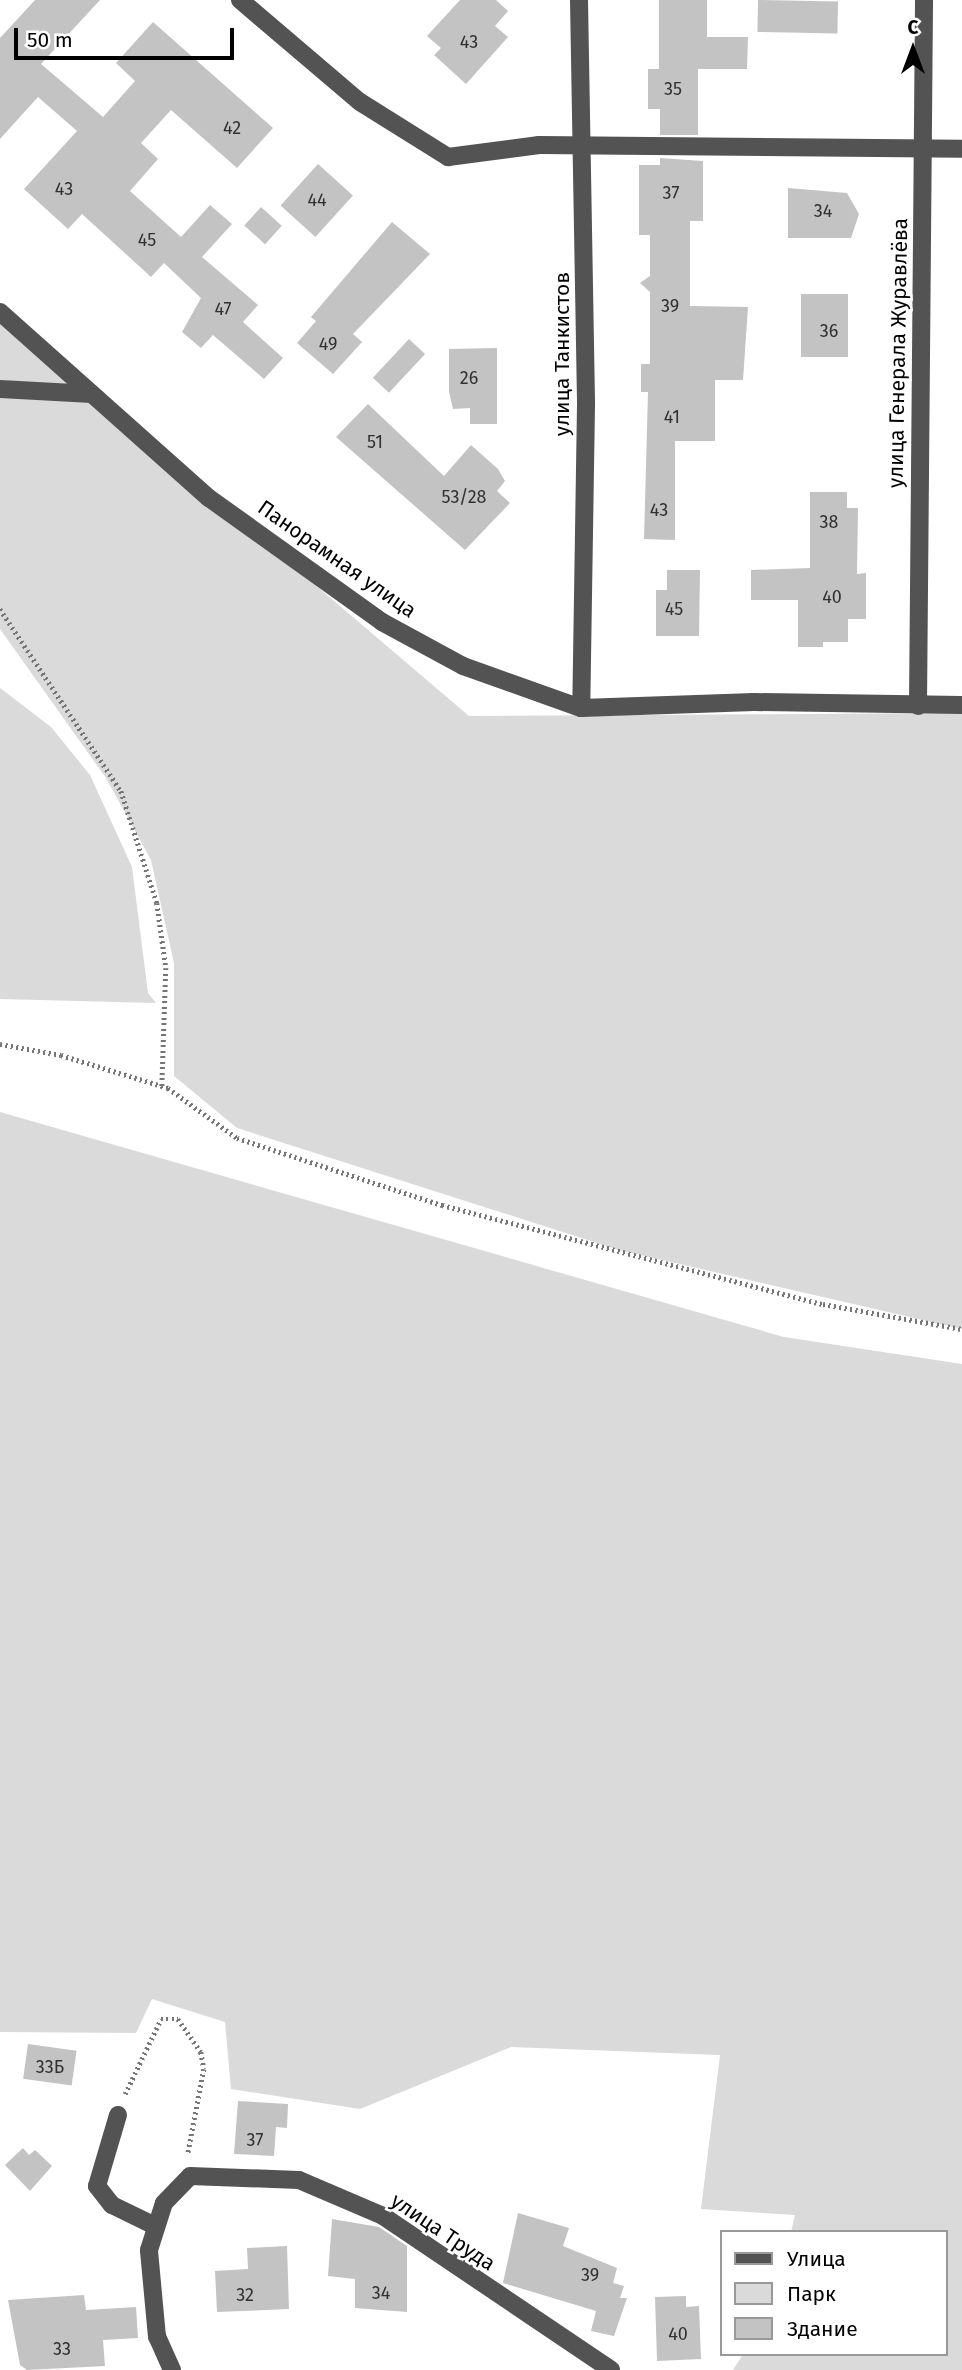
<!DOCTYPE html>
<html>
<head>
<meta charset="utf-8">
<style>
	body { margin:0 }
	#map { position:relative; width:962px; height:2370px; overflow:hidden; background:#fff; font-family:"Fira Sans",sans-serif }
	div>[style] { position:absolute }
	.green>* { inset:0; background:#dadada }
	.building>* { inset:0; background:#c3c3c3; transform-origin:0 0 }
	.path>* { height:4.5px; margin-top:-2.25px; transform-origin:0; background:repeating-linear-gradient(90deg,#757575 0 2px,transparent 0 5.5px) }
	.minor>* { height:18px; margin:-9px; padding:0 9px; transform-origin:9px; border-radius:9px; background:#535353 }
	span { translate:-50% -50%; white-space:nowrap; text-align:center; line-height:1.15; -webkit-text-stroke:5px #fff; paint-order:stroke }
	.number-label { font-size:18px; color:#313131 }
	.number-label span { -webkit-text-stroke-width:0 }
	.street-label { font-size:21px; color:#000 }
	.legend { position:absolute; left:720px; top:2230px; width:228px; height:126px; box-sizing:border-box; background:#fff; border:2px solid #999; margin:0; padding:9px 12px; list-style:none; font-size:21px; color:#000 }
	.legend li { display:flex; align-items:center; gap:14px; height:35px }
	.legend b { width:35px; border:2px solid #999 }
	.north { position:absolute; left:878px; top:14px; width:70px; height:70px; -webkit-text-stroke:5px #fff; paint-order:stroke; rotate:0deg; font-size:19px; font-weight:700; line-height:28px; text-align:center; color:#000 }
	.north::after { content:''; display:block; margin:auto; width:24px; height:32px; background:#000; clip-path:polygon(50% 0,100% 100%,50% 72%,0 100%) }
	.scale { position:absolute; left:14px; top:28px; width:220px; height:32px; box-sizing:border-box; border:4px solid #000; border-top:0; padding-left:9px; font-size:21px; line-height:24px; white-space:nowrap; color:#000; -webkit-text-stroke:5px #fff; paint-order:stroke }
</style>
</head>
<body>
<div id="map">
	<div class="green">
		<div style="clip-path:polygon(0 316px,469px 716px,962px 713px,962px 1329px,619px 1250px,237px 1128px,174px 1076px,174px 963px,151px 860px,106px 778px,0 629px)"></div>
		<div style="clip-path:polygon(0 688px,51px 727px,90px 775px,132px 867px,148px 993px,156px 1003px,0 999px)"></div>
		<div style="clip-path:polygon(0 1112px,784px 1337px,962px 1364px,962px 2370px,733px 2370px,743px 2354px,946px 2354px,946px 2232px,791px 2232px,795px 2215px,701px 2209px,720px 2055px,511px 2047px,360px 2109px,231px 2089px,225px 2022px,152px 1999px,136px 2033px,0 2032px)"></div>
	</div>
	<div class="building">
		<div style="clip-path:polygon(35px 0,100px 0,41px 64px,103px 117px,135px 81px,116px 63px,153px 22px,273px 128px,237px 168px,171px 110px,141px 143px,158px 159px,130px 191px,181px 237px,210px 205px,232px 224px,202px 257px,258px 305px,243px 322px,283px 358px,264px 379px,213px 335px,201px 348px,182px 332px,201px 298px,164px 263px,151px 277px,82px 214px,68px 229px,24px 189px,77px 131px,38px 97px,0 139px,0 38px)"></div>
		<div style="clip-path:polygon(460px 0,496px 0,508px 11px,495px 26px,508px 37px,466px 84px,434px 55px,441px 48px,427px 36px)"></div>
		<div style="clip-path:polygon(659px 0,707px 0,707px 37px,748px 37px,747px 69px,698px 69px,698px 135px,660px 135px,660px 109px,648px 109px,648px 69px,659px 69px)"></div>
		<div style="left:758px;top:0;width:80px;height:32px;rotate:1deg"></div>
		<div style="clip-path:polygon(660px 158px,703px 161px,703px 221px,690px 221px,690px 306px,748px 307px,743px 380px,715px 380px,715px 441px,675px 441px,675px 540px,644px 539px,648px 392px,641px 392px,641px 364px,650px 364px,650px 292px,640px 283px,650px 276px,650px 235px,639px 235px,639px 165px,660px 165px)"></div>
		<div style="left:318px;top:164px;width:47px;height:56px;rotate:42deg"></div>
		<div style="clip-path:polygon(788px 188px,847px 193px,859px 214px,851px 238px,788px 238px)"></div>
		<div style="left:261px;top:207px;width:28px;height:25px;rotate:42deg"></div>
		<div style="clip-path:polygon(392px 222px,430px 254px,353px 334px,362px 342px,333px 374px,297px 343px,316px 321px,311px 317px)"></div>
		<div style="left:801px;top:294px;width:47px;height:63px"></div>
		<div style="left:409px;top:339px;width:22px;height:53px;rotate:43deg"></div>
		<div style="clip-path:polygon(497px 348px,497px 424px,470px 424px,470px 408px,453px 409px,449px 392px,449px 349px)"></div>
		<div style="clip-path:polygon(368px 404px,444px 476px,471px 445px,498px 469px,505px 481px,497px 491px,510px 503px,465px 550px,336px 437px)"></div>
		<div style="clip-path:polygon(810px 492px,847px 492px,847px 508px,858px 508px,857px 574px,866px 573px,866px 619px,848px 619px,848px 642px,823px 642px,823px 647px,798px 647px,798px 600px,751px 600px,751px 570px,810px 568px)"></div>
		<div style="clip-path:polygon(667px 570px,700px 570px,699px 636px,656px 636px,656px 590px,667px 590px)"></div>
		<div style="left:28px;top:2044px;width:49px;height:35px;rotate:8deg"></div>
		<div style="clip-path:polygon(238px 2101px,288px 2104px,287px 2128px,276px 2127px,274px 2156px,234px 2154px)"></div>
		<div style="clip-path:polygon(23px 2148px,29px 2155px,35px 2150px,52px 2166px,30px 2191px,5px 2165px)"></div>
		<div style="clip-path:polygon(518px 2213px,569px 2228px,563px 2246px,617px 2268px,613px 2283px,624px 2286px,620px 2298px,627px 2298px,614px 2336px,591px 2331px,596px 2311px,503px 2283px)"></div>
		<div style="clip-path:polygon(332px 2219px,379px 2227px,407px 2246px,407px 2312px,355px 2308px,355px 2279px,328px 2276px)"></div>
		<div style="clip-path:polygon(287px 2246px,289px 2309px,217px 2312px,215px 2271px,248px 2269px,247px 2248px)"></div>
		<div style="clip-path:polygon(84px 2295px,86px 2310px,136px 2307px,138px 2338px,103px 2340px,105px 2366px,27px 2370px,20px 2365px,8px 2300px)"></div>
		<div style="clip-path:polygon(686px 2296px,686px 2307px,699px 2306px,701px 2359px,657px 2361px,655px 2297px)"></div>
	</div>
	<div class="path">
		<div style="left:0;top:609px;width:219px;rotate:56.4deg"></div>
		<div style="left:121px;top:791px;width:118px;rotate:72.2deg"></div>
		<div style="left:157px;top:903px;width:66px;rotate:82.1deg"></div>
		<div style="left:166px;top:968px;width:118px;rotate:91.9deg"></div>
		<div style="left:0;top:1044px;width:62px;rotate:10.2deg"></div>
		<div style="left:61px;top:1055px;width:112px;rotate:17.1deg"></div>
		<div style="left:168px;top:1088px;width:85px;rotate:35.9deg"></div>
		<div style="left:237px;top:1138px;width:216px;rotate:18.1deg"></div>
		<div style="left:442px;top:1205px;width:394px;rotate:14.6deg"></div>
		<div style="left:823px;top:1304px;width:141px;rotate:10.2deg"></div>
		<div style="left:125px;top:2094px;width:83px;rotate:-64.4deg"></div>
		<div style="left:161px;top:2019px;width:17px"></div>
		<div style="left:178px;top:2019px;width:40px;rotate:55.1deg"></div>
		<div style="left:201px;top:2052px;width:17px;rotate:80deg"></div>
		<div style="left:204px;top:2069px;width:86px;rotate:100.7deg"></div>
	</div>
	<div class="minor">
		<div style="left:240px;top:0;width:157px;rotate:40.4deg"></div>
		<div style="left:360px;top:102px;width:104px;rotate:32deg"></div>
		<div style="left:448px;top:157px;width:92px;rotate:-7.5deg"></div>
		<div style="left:539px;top:145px;width:423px;rotate:0.5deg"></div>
		<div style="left:579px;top:0;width:405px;rotate:89deg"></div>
		<div style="left:586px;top:405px;width:303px;rotate:90.9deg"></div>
		<div style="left:0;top:312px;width:280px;rotate:41.7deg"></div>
		<div style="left:209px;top:498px;width:213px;rotate:35.6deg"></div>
		<div style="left:382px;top:622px;width:92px;rotate:28.5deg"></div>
		<div style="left:463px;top:666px;width:125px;rotate:19.6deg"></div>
		<div style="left:581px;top:708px;width:173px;rotate:-2deg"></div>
		<div style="left:754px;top:702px;width:208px;rotate:0.8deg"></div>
		<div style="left:0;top:389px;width:92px;rotate:3.1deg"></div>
		<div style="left:918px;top:706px;width:706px;rotate:-89.51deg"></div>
		<div style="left:118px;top:2115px;width:74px;rotate:106.5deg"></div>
		<div style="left:97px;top:2186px;width:24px;rotate:52deg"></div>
		<div style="left:112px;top:2205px;width:46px;rotate:26deg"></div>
		<div style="left:172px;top:2370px;width:36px;rotate:-114deg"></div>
		<div style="left:157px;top:2337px;width:87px;rotate:-95.3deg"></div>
		<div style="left:149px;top:2250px;width:49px;rotate:-72.3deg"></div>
		<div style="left:164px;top:2203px;width:37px;rotate:-46deg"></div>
		<div style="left:190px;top:2176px;width:109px;rotate:2.1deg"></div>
		<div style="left:299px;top:2180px;width:91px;rotate:23.2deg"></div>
		<div style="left:383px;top:2216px;width:275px;rotate:34deg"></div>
	</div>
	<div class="number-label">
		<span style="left:469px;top:42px">43</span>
		<span style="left:673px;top:89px">35</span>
		<span style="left:232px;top:128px">42</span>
		<span style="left:64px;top:189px">43</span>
		<span style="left:671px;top:193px">37</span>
		<span style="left:317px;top:200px">44</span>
		<span style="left:823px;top:211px">34</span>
		<span style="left:147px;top:240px">45</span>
		<span style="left:670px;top:306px">39</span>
		<span style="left:223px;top:309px">47</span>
		<span style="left:829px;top:331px">36</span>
		<span style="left:328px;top:344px">49</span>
		<span style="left:469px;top:378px">26</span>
		<span style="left:672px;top:417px">41</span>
		<span style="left:375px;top:442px">51</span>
		<span style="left:464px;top:497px">53/28</span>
		<span style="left:659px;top:510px">43</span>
		<span style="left:829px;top:522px">38</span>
		<span style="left:832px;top:597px">40</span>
		<span style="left:674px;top:609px">45</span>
		<span style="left:50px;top:2067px">33Б</span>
		<span style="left:255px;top:2140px">37</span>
		<span style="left:590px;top:2275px">39</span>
		<span style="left:381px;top:2293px">34</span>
		<span style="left:245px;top:2295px">32</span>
		<span style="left:678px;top:2334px">40</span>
		<span style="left:62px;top:2349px">33</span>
	</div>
	<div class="street-label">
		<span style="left:898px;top:353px;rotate:-89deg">улица Генерала Журавлёва</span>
		<span style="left:562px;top:354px;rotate:-90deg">улица Танкистов</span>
		<span style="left:337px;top:559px;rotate:35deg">Панорамная улица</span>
		<span style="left:443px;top:2232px;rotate:34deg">улица Труда</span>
	</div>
	<ul class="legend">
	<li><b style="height:9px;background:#535353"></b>Улица</li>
	<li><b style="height:19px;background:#dadada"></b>Парк</li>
	<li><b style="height:19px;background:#c3c3c3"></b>Здание</li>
	</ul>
	<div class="north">С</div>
	<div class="scale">50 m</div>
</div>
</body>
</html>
